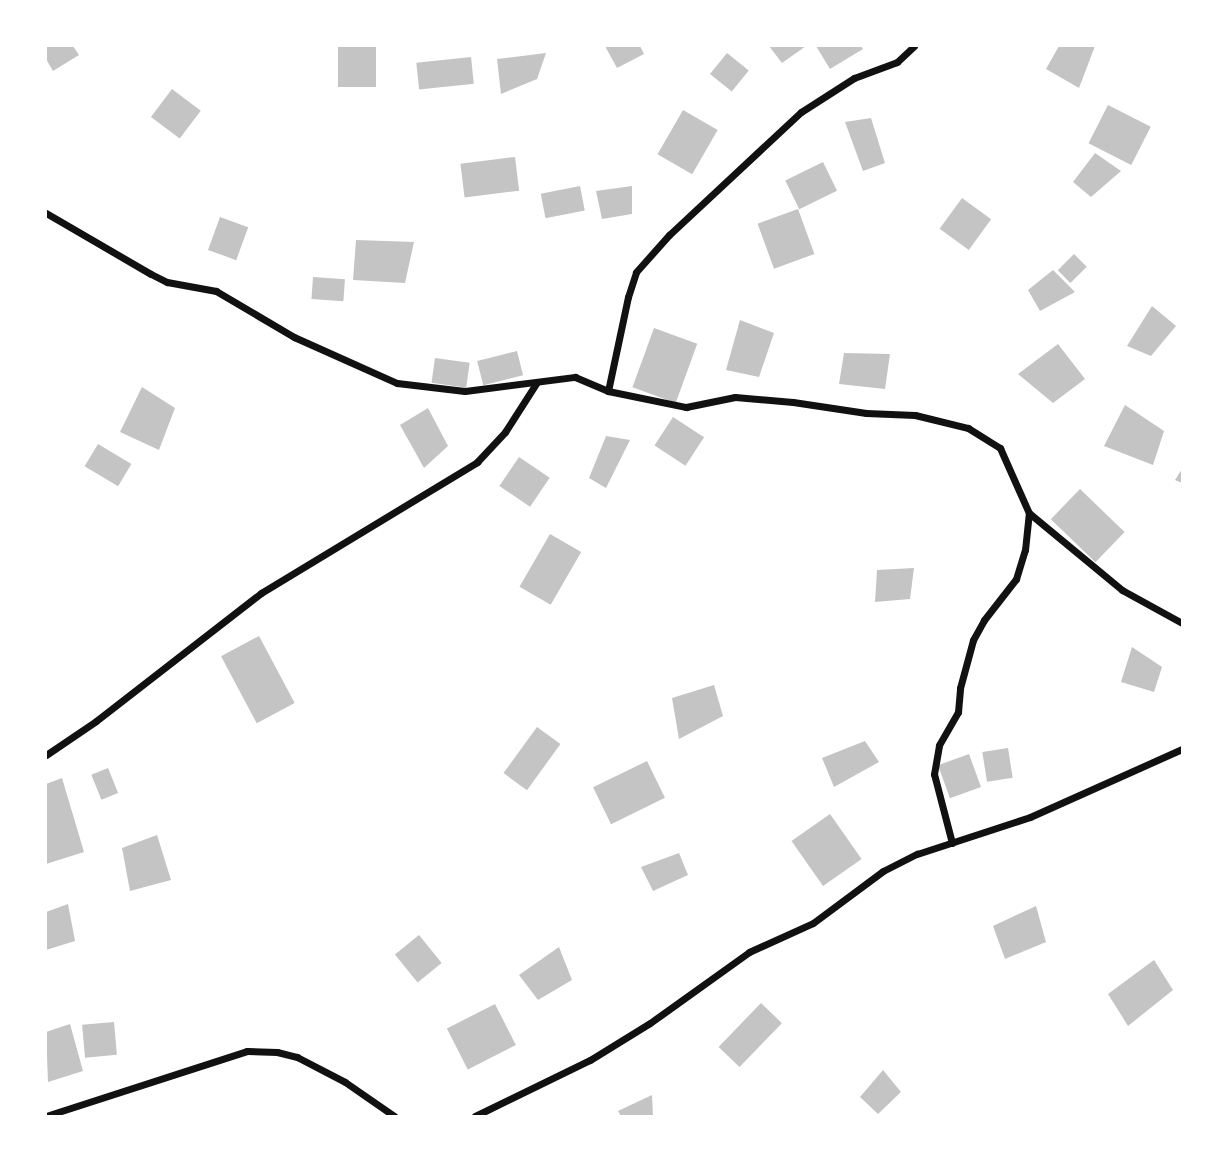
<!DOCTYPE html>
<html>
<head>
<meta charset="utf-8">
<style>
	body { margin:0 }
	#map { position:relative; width:1228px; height:1162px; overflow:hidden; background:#fff; font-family:Barlow,sans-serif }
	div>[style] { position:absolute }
	.building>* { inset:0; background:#c4c4c4; transform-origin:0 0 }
	.minor>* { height:7px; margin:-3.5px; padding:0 3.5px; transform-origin:3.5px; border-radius:3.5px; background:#111 }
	span { translate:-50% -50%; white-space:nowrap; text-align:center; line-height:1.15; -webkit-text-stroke:5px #fff; paint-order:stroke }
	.frame { position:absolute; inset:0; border:47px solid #fff; pointer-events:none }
</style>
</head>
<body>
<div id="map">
	<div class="building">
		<div style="clip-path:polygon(46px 46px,73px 46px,79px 55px,53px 71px,46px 59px)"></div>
		<div style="left:338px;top:46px;width:38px;height:41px"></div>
		<div style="clip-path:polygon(605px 46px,640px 46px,644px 54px,617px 68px)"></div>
		<div style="clip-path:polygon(769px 46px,806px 46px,782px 63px)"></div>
		<div style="clip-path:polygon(816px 46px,861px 46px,863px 49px,830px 69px)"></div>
		<div style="clip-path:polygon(1059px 46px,1095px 46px,1079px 88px,1046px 69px)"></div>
		<div style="clip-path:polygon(546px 53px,537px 79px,501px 94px,497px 59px)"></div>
		<div style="left:727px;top:53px;width:28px;height:27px;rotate:39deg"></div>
		<div style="left:471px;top:57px;width:27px;height:55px;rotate:84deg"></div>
		<div style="left:172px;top:89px;width:36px;height:35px;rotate:37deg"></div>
		<div style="left:1108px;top:105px;width:48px;height:43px;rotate:27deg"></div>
		<div style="left:683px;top:110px;width:40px;height:51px;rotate:30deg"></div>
		<div style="clip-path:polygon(871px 118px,885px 163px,863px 171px,845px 122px)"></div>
		<div style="clip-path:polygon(1095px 153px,1121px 171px,1091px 197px,1073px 182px)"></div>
		<div style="left:515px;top:157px;width:34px;height:55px;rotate:83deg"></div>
		<div style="left:823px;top:162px;width:32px;height:42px;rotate:64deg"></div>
		<div style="left:580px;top:186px;width:25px;height:40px;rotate:79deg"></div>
		<div style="clip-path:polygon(632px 186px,632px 214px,602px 219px,596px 191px)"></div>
		<div style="left:962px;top:198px;width:36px;height:38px;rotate:36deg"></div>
		<div style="left:798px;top:209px;width:48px;height:43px;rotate:70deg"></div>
		<div style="left:220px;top:217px;width:30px;height:35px;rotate:20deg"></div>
		<div style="clip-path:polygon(356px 240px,414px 242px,405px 283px,353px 280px)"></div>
		<div style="left:1074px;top:254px;width:18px;height:23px;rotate:45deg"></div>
		<div style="clip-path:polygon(1053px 270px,1075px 292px,1040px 311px,1028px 290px)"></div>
		<div style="left:313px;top:277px;width:32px;height:22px;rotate:4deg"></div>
		<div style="clip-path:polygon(1152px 306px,1176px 326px,1151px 356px,1127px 346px)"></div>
		<div style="clip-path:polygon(740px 320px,774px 333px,759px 377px,726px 370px)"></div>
		<div style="left:654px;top:328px;width:46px;height:63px;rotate:20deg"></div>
		<div style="clip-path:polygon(1058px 344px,1085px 379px,1053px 403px,1018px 374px)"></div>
		<div style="left:517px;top:351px;width:25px;height:41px;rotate:76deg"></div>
		<div style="clip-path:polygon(844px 353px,890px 354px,885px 389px,839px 384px)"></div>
		<div style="left:435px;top:358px;width:35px;height:25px;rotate:8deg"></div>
		<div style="clip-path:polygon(142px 387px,175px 408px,159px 450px,120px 432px)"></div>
		<div style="clip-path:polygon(1125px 405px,1164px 431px,1153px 465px,1104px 446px)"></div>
		<div style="clip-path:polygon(428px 408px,448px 446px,424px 468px,400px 425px)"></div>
		<div style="left:673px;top:417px;width:37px;height:34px;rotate:33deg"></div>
		<div style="clip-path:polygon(606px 436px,630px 440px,606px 488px,589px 478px)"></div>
		<div style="left:98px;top:444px;width:39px;height:26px;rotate:31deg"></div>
		<div style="left:519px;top:457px;width:37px;height:35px;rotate:34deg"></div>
		<div style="clip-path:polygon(1182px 469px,1182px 483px,1175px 480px)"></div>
		<div style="left:1080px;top:489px;width:62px;height:42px;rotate:44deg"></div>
		<div style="left:550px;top:534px;width:36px;height:61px;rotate:30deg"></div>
		<div style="clip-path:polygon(914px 568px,910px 599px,875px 602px,877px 570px)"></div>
		<div style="left:259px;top:636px;width:76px;height:43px;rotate:62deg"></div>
		<div style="clip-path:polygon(1132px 647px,1162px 667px,1154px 692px,1121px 682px)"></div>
		<div style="clip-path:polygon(714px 685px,723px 716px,679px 739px,672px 698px)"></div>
		<div style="left:537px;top:727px;width:29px;height:57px;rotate:36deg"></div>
		<div style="clip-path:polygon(865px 741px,879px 762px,834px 787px,822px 758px)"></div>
		<div style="left:1008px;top:748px;width:30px;height:26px;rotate:81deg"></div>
		<div style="left:969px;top:754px;width:35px;height:33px;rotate:70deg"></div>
		<div style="left:647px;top:761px;width:41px;height:60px;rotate:64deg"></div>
		<div style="left:108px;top:768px;width:27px;height:18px;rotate:68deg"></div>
		<div style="clip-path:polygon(62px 778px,84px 852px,46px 864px,46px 784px)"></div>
		<div style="left:830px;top:814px;width:55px;height:47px;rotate:55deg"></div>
		<div style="clip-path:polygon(157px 835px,171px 880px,130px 891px,122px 848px)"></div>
		<div style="clip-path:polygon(679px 853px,688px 875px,653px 891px,641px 867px)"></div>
		<div style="clip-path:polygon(68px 904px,75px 941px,46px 950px,46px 912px)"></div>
		<div style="clip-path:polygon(1036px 906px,1046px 942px,1005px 959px,993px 926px)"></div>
		<div style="left:419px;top:935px;width:36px;height:31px;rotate:51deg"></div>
		<div style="clip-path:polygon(559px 947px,572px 980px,538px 1000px,519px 975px)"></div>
		<div style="clip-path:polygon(1154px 960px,1173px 990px,1128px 1026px,1108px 994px)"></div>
		<div style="left:761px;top:1003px;width:29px;height:61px;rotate:44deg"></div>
		<div style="left:495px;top:1004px;width:46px;height:54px;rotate:63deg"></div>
		<div style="left:114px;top:1022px;width:33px;height:32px;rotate:85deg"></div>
		<div style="clip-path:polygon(70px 1024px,83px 1071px,48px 1082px,46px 1032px)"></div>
		<div style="clip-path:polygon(883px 1070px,901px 1092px,878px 1114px,860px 1097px)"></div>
		<div style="clip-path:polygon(652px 1095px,653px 1116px,621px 1116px,618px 1111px)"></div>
	</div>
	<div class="minor">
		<div style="left:46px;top:213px;width:121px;rotate:30.2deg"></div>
		<div style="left:151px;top:274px;width:18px;rotate:27deg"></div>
		<div style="left:167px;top:282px;width:50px;rotate:10.4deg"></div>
		<div style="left:216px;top:291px;width:91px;rotate:30.5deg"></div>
		<div style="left:294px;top:337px;width:113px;rotate:24.1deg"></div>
		<div style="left:397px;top:383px;width:68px;rotate:6.7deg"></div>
		<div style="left:465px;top:391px;width:111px;rotate:-7.3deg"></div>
		<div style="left:575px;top:377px;width:36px;rotate:23deg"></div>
		<div style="left:608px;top:391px;width:80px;rotate:11.6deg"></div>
		<div style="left:686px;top:407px;width:50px;rotate:-11.5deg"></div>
		<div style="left:735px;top:397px;width:58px;rotate:4.9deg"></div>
		<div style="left:793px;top:402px;width:74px;rotate:8.6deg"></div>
		<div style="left:866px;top:413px;width:49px;rotate:2.3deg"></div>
		<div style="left:915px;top:415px;width:55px;rotate:13.8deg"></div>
		<div style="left:968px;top:428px;width:38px;rotate:32deg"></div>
		<div style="left:1000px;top:448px;width:71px;rotate:66deg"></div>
		<div style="left:1029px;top:513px;width:121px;rotate:39.6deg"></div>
		<div style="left:1122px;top:590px;width:68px;rotate:28.8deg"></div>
		<div style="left:608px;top:391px;width:96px;rotate:-78deg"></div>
		<div style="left:628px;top:297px;width:26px;rotate:-72deg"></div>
		<div style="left:636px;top:272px;width:50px;rotate:-48.3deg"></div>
		<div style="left:669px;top:235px;width:180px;rotate:-43deg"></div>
		<div style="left:801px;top:112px;width:63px;rotate:-32.7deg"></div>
		<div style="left:854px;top:78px;width:46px;rotate:-20.4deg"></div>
		<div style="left:897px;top:62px;width:23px;rotate:-43deg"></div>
		<div style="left:46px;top:755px;width:60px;rotate:-34.2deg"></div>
		<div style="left:96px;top:721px;width:209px;rotate:-37.8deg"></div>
		<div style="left:261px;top:593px;width:253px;rotate:-31.2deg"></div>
		<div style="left:477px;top:462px;width:41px;rotate:-47deg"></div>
		<div style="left:505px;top:432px;width:59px;rotate:-57.4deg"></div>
		<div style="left:952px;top:843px;width:71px;rotate:-104.6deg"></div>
		<div style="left:934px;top:774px;width:29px;rotate:-80deg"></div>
		<div style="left:939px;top:745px;width:38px;rotate:-60deg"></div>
		<div style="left:958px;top:712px;width:24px;rotate:-85deg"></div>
		<div style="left:960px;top:688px;width:50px;rotate:-74.8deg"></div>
		<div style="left:973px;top:640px;width:23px;rotate:-61deg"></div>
		<div style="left:984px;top:620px;width:52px;rotate:-52deg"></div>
		<div style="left:1016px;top:579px;width:30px;rotate:-73deg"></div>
		<div style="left:1025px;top:550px;width:37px;rotate:-84deg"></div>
		<div style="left:46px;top:1116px;width:211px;rotate:-17.9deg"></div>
		<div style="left:247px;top:1051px;width:30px;rotate:2deg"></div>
		<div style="left:277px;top:1052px;width:21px;rotate:14deg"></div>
		<div style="left:297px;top:1057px;width:54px;rotate:27.5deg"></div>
		<div style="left:345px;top:1082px;width:60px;rotate:34.8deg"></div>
		<div style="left:475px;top:1116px;width:128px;rotate:-26deg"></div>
		<div style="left:590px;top:1060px;width:70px;rotate:-31.7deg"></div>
		<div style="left:650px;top:1023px;width:122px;rotate:-35.6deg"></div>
		<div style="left:749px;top:952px;width:70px;rotate:-24.4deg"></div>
		<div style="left:813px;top:923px;width:87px;rotate:-36.6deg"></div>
		<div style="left:883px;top:871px;width:38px;rotate:-27deg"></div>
		<div style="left:917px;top:854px;width:119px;rotate:-18.1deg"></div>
		<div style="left:1030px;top:817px;width:167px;rotate:-24.1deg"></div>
	</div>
	<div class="frame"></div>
</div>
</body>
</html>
